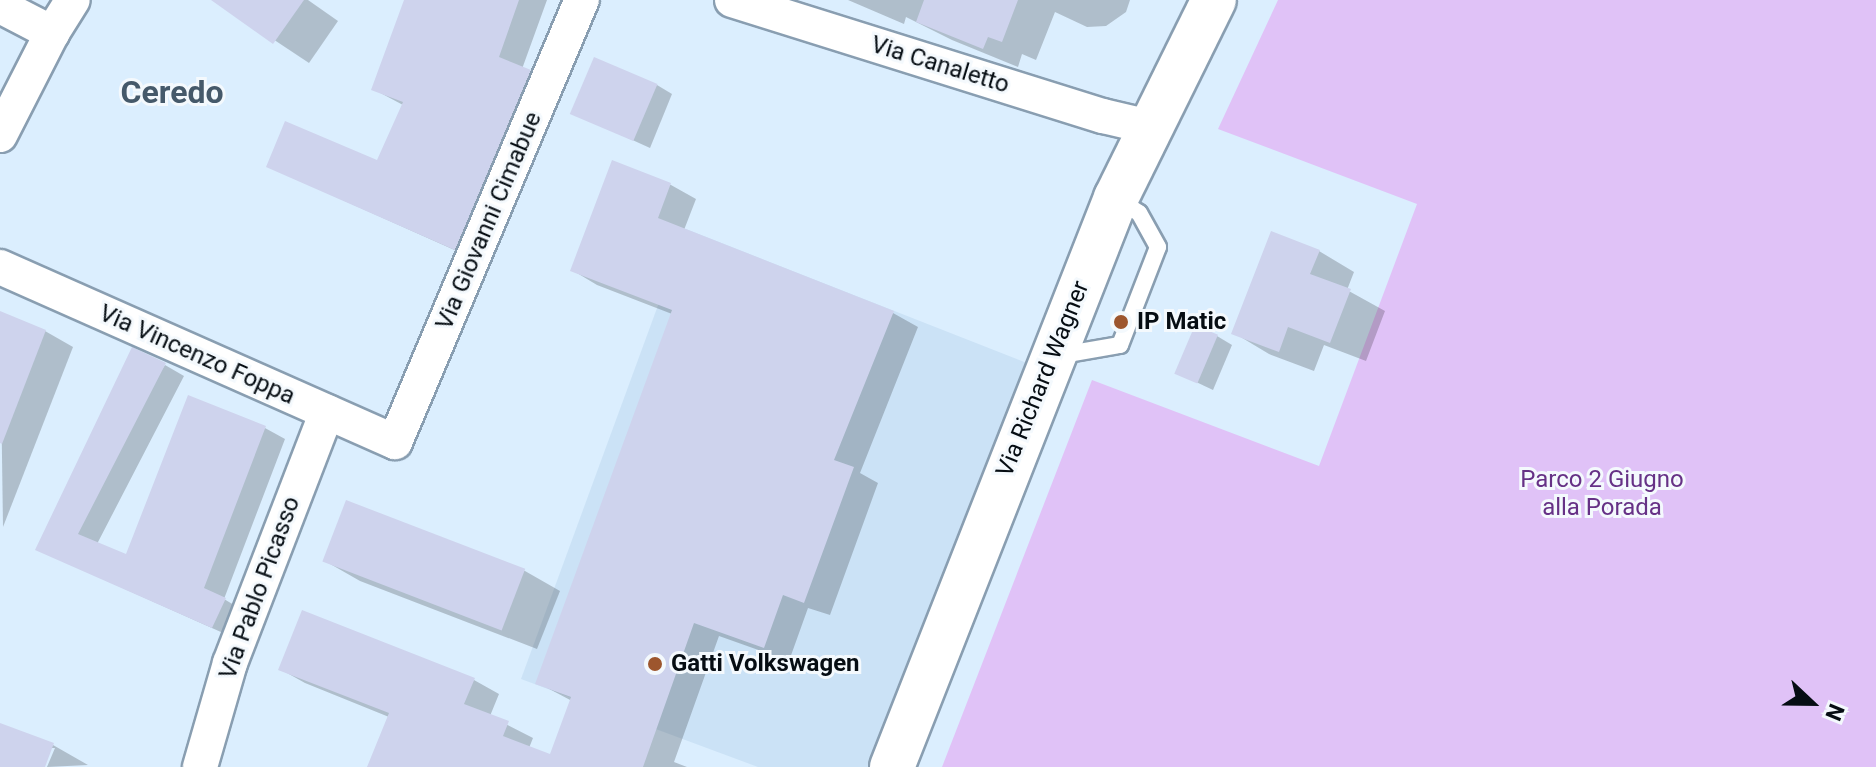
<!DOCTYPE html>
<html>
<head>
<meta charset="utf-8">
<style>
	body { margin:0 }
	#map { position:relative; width:1876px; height:767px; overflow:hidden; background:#dbeefe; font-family:Roboto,sans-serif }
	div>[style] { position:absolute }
	.built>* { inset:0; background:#cbe2f6 }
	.green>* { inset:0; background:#e0c2f7 }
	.shadow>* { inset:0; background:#0003 }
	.building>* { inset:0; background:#ced3ed; transform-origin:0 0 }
	.roads { filter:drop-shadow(2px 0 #899eb1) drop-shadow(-2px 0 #899eb1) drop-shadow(0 2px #899eb1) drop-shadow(0 -2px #899eb1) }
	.lane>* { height:16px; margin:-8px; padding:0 8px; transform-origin:8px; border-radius:8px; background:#fff }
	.street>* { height:34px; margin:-17px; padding:0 17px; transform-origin:17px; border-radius:17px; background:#fff }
	.secondary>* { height:44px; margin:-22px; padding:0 22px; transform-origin:22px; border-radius:22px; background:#fff }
	.dots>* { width:22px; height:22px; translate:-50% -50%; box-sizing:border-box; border:4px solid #f4f9fd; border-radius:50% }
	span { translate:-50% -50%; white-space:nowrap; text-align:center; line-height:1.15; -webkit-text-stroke:6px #f4f9fd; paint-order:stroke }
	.street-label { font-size:24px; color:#060d13 }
	.poi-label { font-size:24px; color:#060d13; font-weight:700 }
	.left { translate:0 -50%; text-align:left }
	.park-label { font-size:24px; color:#663186 }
	.district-label { font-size:32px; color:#45596a; font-weight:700 }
	.north { position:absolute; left:1772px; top:663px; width:80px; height:80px; -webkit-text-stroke:6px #f4f9fd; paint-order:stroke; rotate:112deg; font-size:22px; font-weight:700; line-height:32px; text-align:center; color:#060d13 }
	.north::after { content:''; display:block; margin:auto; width:28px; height:36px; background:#060d13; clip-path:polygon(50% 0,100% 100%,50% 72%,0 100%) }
</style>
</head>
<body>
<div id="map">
	<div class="built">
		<div style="clip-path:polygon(686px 229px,1037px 367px,883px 767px,758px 767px,521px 679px)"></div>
	</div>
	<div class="green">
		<div style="clip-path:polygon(1278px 0,1876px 0,1876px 767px,942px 767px,1092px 380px,1319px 466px,1417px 204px,1218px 129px)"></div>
	</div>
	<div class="shadow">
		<div style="clip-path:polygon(214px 0,308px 0,338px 21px,309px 63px)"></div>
		<div style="clip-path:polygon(406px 0,547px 0,522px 69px,553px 85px,479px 261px,269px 167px,378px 162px,403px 105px,373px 89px)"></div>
		<div style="clip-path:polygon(848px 0,1130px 0,1126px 12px,1106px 26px,1087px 27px,1055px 12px,1036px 60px,1022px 54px,1018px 67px,952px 40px,906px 17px,904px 24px)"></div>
		<div style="clip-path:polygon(657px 85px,672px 94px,650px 148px,573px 113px)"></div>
		<div style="clip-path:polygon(614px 163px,671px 185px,696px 199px,684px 230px,893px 313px,918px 327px,860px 473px,878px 483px,830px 615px,808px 608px,789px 661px,719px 636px,674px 762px,687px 767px,370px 767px,389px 717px,305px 683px,280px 669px,474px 680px,499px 694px,490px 716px,533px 738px,529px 748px,551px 756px,572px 701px,538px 683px,672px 314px,597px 285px,572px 270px)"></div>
		<div style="clip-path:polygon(1319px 251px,1354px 272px,1347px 290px,1385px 311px,1366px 361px,1324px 345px,1314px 371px,1269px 354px,1234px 333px)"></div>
		<div style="clip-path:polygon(0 314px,45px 331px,73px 347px,3px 527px)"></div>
		<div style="clip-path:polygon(1217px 336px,1232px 345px,1213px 390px,1177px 373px)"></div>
		<div style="clip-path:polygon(165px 365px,184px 376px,97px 544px,127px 557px,265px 428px,285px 439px,224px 599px,244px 611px,232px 637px,38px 550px)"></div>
		<div style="clip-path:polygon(347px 502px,525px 571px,560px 591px,537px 649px,360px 581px,325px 561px)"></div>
		<div style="clip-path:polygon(0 738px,53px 745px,88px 765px,47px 767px,55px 748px,50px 748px,43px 767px,0 767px)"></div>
	</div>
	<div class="building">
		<div style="clip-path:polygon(211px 0,304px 0,273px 44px)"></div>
		<div style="clip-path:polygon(404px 0,519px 0,499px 57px,531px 70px,455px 250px,266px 167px,285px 121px,377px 160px,403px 102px,371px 90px)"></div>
		<div style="clip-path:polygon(924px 0,1018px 0,1002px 42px,988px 37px,983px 49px,916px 22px)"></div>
		<div style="left:594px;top:57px;width:69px;height:62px;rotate:23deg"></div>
		<div style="clip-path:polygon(612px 160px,671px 183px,658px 218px,894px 311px,834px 460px,854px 467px,804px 603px,783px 595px,764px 648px,694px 623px,643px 767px,367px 767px,389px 713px,278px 670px,302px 610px,475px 678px,464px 704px,509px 721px,503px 736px,550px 754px,571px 697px,535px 684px,672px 310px,570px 271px)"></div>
		<div style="clip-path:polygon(1271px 231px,1320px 250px,1310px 274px,1351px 289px,1330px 343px,1288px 327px,1279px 352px,1231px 334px)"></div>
		<div style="clip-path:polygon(0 311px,46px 330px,2px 444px,0 443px)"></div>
		<div style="left:1195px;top:325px;width:25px;height:53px;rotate:23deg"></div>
		<div style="clip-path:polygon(132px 347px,166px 363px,78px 534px,126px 554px,188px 395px,266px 426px,204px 588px,226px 598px,212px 628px,35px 550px)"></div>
		<div style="left:346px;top:500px;width:192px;height:66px;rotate:21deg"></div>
		<div style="clip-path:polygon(0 723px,54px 743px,45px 767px,0 767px)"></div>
	</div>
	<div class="roads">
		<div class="lane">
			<div style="left:1056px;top:356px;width:65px;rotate:-9.8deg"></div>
			<div style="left:1120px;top:345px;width:105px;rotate:-68.8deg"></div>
			<div style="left:1158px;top:247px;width:39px;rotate:-119deg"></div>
			<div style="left:1139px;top:213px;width:24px;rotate:-147deg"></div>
		</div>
		<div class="street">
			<div style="left:732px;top:0;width:389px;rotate:17.4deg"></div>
			<div style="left:1103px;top:116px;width:48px;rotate:13.2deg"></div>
			<div style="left:0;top:6px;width:59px;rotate:27.4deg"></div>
			<div style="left:0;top:135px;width:114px;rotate:-63deg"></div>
			<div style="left:52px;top:33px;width:39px;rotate:-58deg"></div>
			<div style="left:0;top:267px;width:432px;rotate:23.9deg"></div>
			<div style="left:395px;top:442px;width:480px;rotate:-67.1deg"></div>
			<div style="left:200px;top:767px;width:108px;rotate:-73.9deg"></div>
			<div style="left:230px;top:663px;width:269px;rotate:-68.9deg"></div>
		</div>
		<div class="secondary">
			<div style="left:892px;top:767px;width:612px;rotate:-68.51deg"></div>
			<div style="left:1116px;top:198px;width:221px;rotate:-63.7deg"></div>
		</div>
	</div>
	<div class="dots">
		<div style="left:1121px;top:322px;background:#9d562e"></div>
		<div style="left:655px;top:664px;background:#9d562e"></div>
	</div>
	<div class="street-label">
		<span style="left:940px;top:65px;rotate:17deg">Via Canaletto</span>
		<span style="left:489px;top:221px;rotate:-67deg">Via Giovanni Cimabue</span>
		<span style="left:197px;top:355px;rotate:24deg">Via Vincenzo Foppa</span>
		<span style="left:1043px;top:379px;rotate:-68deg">Via Richard Wagner</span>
		<span style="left:260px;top:588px;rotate:-70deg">Via Pablo Picasso</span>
	</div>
	<div class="poi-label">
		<span class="left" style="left:1137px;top:322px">IP Matic</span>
		<span class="left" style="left:671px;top:664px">Gatti Volkswagen</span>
	</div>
	<div class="park-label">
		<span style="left:1602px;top:494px">Parco 2 Giugno<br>alla Porada</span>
	</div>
	<div class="district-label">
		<span style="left:172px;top:92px">Ceredo</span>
	</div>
	<div class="north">N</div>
</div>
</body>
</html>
